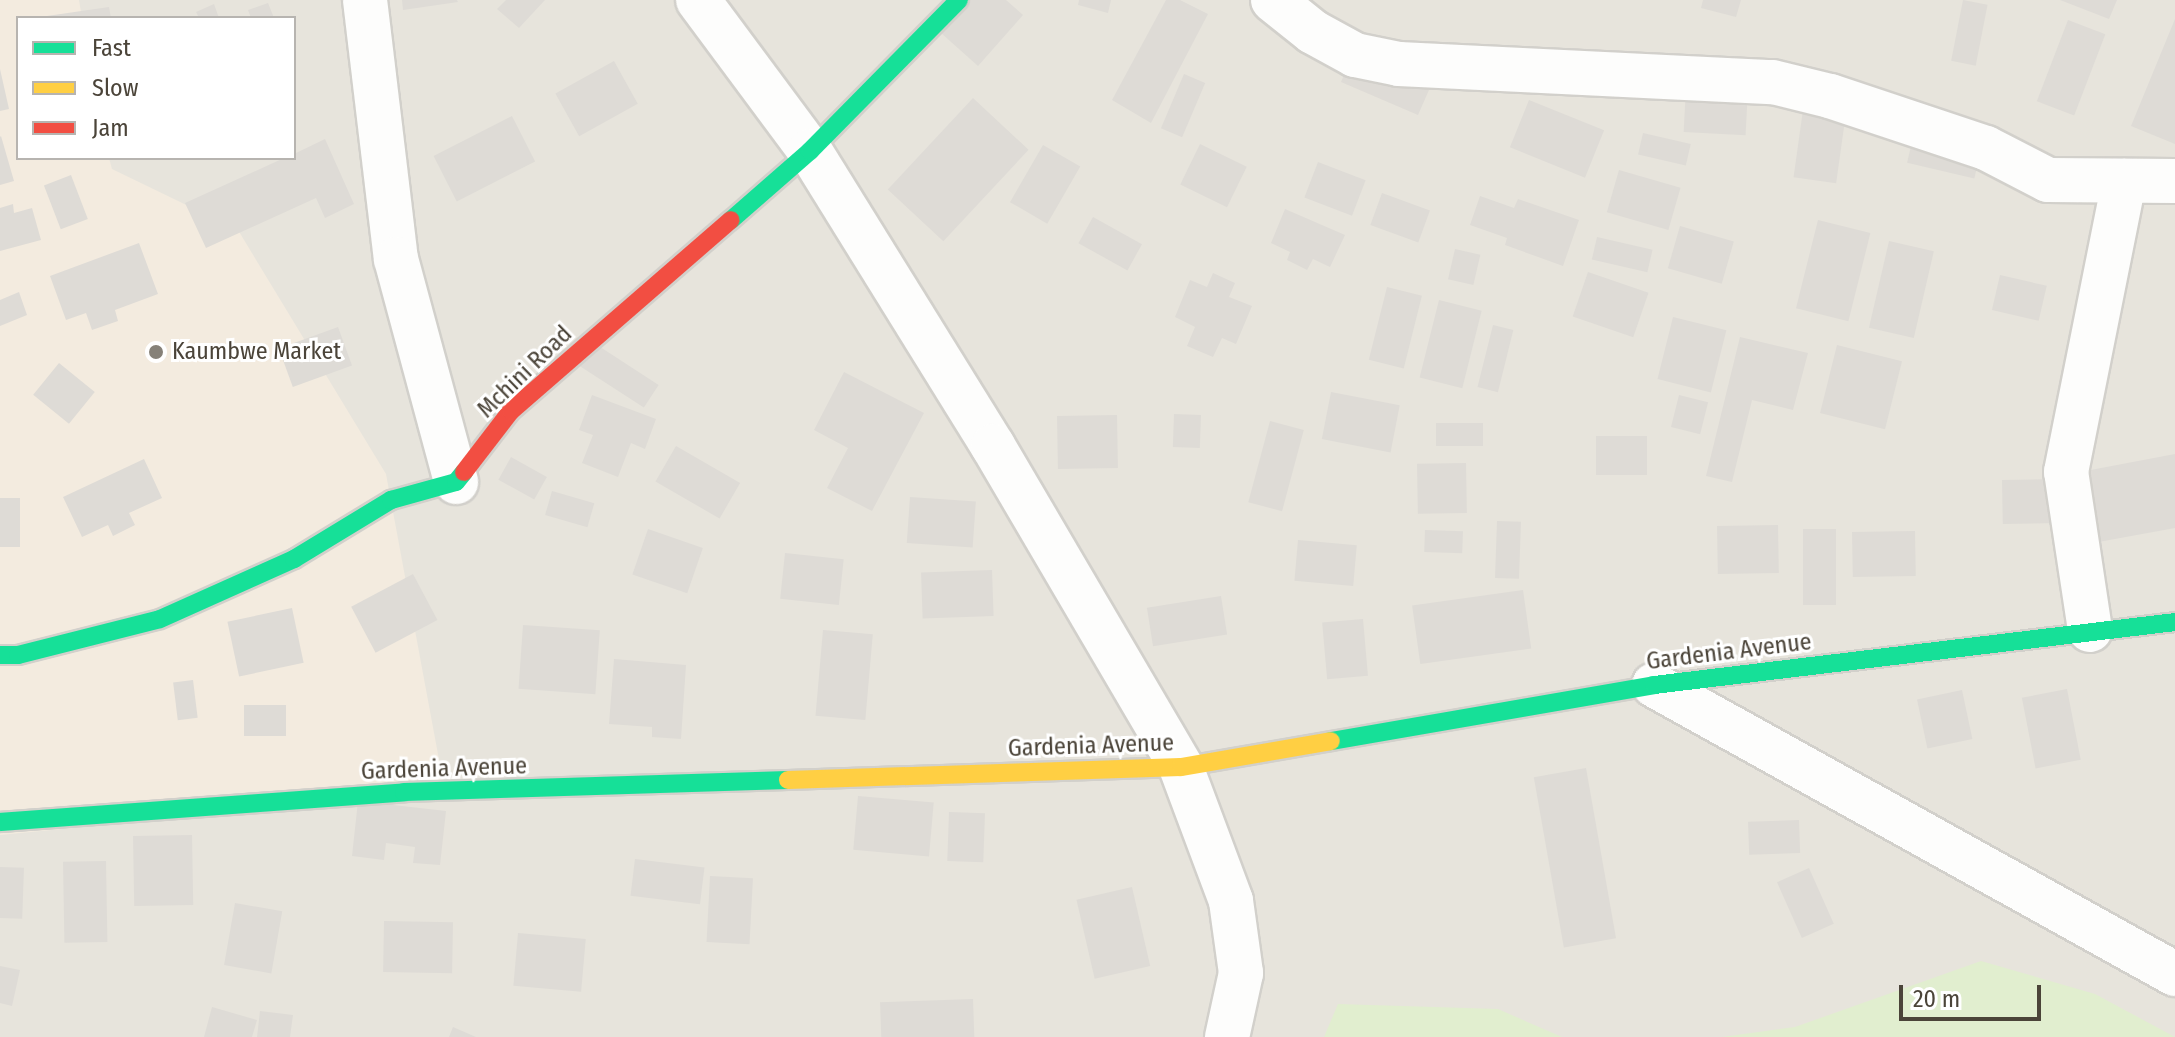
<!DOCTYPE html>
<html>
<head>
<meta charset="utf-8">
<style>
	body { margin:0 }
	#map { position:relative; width:2175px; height:1037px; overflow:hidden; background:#f4f2ee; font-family:"Fira Sans Condensed",sans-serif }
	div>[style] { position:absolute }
	.residential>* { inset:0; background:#e7e4dc }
	.commercial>* { inset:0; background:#f3ebdf }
	.green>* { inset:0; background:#e1eecf }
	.building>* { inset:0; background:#dedbd6; transform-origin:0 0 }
	.roads { filter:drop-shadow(2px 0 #d2d0cb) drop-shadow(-2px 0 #d2d0cb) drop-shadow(0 2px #d2d0cb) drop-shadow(0 -2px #d2d0cb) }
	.street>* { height:44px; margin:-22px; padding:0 22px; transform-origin:22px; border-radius:22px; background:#fdfdfc }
	.fast>* { height:18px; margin:-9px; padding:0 9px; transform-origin:9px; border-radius:9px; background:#16e098 }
	.slow>* { height:18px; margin:-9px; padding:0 9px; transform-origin:9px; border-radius:9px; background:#ffcf43 }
	.jam>* { height:18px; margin:-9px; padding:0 9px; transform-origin:9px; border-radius:9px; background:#f24e42 }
	.dots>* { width:22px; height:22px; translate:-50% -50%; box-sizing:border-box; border:4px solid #fff; border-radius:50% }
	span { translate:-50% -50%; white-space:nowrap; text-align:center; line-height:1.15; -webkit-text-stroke:6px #fff; paint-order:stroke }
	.poi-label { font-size:24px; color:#4b4439 }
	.left { translate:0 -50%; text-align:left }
	.street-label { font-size:24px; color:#4b4439 }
	.legend { position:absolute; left:16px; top:16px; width:280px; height:144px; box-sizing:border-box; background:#fff; border:2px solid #b7b4b0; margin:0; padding:10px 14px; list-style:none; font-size:24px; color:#4b4439 }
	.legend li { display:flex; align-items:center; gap:16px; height:40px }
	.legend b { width:40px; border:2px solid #b7b4b0 }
	.scale { position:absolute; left:1899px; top:985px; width:142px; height:36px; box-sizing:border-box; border:4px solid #4b4439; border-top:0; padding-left:10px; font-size:24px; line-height:28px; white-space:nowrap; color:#4b4439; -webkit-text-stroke:6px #fff; paint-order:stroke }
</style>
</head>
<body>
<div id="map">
	<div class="residential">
		<div style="clip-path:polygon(evenodd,0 0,2175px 0,2175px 1037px,0 1037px,0 0,18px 18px,294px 18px,294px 158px,18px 158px,18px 18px)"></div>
	</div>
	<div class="commercial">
		<div style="clip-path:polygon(0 0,79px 0,82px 18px,18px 18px,18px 158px,109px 158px,112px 169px,238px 230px,386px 474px,445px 792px,0 835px)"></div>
	</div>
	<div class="green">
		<div style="clip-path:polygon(1981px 961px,2095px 994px,2175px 1037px,1722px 1037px,1795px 1027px)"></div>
		<div style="clip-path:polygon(1338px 1004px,1498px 1009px,1562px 1037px,1324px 1037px)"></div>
	</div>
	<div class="building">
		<div style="clip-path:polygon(402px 0,457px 0,458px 2px,403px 10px)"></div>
		<div style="clip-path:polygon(506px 0,545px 0,519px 28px,497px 9px)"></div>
		<div style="clip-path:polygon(969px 0,1006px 0,1023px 15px,978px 66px,941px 33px)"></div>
		<div style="clip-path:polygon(1079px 0,1111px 0,1108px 13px,1078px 5px)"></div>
		<div style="clip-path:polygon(1166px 0,1180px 0,1208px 14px,1151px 123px,1112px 100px)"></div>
		<div style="clip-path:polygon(1703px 0,1741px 0,1736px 17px,1701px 8px)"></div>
		<div style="left:1963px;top:0;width:25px;height:62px;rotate:11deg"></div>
		<div style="clip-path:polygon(2060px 0,2117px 0,2109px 19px)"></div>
		<div style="clip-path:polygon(268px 3px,274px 18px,251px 18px,248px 10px)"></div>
		<div style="clip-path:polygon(214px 4px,219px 18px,199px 18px,196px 12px)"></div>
		<div style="clip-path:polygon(109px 7px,111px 18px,47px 18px,47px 16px)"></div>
		<div style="clip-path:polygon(2175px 19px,2175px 144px,2131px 126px)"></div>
		<div style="left:2068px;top:20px;width:40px;height:87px;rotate:21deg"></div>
		<div style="clip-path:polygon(1355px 49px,1377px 68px,1429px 90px,1418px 115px,1341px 82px)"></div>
		<div style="left:614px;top:61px;width:49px;height:67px;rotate:61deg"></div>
		<div style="clip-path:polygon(0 69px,9px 109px,0 111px)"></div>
		<div style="left:1184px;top:74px;width:23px;height:59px;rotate:23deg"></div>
		<div style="left:1686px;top:87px;width:62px;height:45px;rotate:3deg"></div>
		<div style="left:973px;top:98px;width:76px;height:125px;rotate:43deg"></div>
		<div style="left:1529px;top:100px;width:81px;height:51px;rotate:22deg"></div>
		<div style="left:1803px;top:110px;width:43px;height:68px;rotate:8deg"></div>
		<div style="left:512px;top:116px;width:51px;height:88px;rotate:63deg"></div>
		<div style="left:1917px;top:120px;width:69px;height:44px;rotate:13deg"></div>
		<div style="left:1643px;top:133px;width:49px;height:22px;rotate:13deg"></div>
		<div style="clip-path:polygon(1px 136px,14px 181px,0 185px,0 137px)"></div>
		<div style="clip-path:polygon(325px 139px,354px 204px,325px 218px,316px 198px,206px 248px,185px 203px,284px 158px,294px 158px,294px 154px)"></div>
		<div style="left:1200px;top:144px;width:52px;height:45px;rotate:26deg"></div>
		<div style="left:1043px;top:145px;width:43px;height:66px;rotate:30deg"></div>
		<div style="left:1318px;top:162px;width:51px;height:38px;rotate:21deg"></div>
		<div style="left:1619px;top:170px;width:64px;height:44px;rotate:16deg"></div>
		<div style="left:71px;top:175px;width:47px;height:29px;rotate:69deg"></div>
		<div style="left:1382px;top:193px;width:51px;height:34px;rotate:20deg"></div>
		<div style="clip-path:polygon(1480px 196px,1514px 208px,1518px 199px,1579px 220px,1563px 266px,1505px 245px,1507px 238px,1470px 225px)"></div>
		<div style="clip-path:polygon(13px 204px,14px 213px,32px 208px,41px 240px,0 251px,0 208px)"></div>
		<div style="clip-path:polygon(1285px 209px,1345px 235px,1330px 267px,1313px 259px,1307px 270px,1287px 260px,1290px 252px,1271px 243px)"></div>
		<div style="left:1093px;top:217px;width:56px;height:30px;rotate:29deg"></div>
		<div style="left:1818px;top:220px;width:54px;height:91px;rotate:14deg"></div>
		<div style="left:1680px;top:226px;width:56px;height:44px;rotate:16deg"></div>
		<div style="left:1597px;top:237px;width:57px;height:23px;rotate:13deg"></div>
		<div style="left:1889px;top:241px;width:46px;height:89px;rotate:13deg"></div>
		<div style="clip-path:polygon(139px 243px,158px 294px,115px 310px,118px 321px,92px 330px,86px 313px,66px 320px,50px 276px)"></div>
		<div style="left:1455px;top:249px;width:26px;height:31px;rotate:13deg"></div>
		<div style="left:1588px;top:272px;width:64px;height:47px;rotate:19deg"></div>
		<div style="clip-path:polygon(1213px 273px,1235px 283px,1229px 297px,1252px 306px,1236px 344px,1222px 338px,1213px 357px,1187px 346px,1195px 327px,1175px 317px,1190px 280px,1207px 287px)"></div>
		<div style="left:2000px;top:275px;width:48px;height:36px;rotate:13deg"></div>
		<div style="left:1387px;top:287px;width:36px;height:75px;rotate:14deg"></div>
		<div style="clip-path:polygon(19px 292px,27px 315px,0 326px,0 300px)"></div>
		<div style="left:1439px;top:300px;width:44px;height:80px;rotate:14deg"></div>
		<div style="left:1673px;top:317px;width:55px;height:64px;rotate:14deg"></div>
		<div style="left:1493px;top:325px;width:21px;height:64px;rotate:14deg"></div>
		<div style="left:338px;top:327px;width:41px;height:63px;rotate:70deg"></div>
		<div style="clip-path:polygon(1740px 337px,1808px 353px,1793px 410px,1752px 400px,1732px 482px,1706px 476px)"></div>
		<div style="left:594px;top:343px;width:77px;height:27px;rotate:33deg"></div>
		<div style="left:1837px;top:345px;width:67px;height:70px;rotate:14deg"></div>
		<div style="left:59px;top:363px;width:46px;height:41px;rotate:39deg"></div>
		<div style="clip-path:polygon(844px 372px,924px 413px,872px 511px,827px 488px,848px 448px,814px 430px)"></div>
		<div style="left:1331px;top:392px;width:70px;height:48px;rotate:11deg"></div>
		<div style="clip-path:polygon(592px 395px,656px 419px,645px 449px,631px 443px,618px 477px,582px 463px,593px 435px,579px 430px)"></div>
		<div style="left:1679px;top:395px;width:30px;height:33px;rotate:14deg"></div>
		<div style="left:1174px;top:414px;width:27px;height:33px;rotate:2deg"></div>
		<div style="left:1117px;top:415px;width:53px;height:60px;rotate:89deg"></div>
		<div style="left:1270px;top:421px;width:35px;height:84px;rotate:15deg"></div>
		<div style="left:1483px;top:423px;width:23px;height:47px;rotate:90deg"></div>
		<div style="left:1647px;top:436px;width:39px;height:51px;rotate:90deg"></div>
		<div style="left:676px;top:446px;width:74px;height:41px;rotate:30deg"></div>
		<div style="clip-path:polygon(2175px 454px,2175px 528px,2093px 543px,2080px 472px)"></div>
		<div style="left:511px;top:457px;width:41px;height:26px;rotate:29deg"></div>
		<div style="clip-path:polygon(144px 459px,162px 498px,129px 513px,135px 525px,113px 536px,108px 525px,82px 537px,63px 497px)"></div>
		<div style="left:1466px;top:463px;width:50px;height:49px;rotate:89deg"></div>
		<div style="left:2057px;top:479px;width:44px;height:55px;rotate:89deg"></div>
		<div style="left:552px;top:491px;width:44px;height:25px;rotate:16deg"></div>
		<div style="left:910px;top:497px;width:66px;height:46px;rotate:4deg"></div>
		<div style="left:0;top:498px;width:20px;height:49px"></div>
		<div style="left:1497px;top:521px;width:24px;height:57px;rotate:2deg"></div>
		<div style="left:1778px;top:525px;width:48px;height:61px;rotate:89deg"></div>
		<div style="left:648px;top:529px;width:58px;height:48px;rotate:19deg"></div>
		<div style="left:1803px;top:529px;width:33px;height:76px"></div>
		<div style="left:1425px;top:530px;width:38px;height:22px;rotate:2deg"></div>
		<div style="left:1915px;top:531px;width:45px;height:63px;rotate:89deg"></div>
		<div style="left:1298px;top:540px;width:59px;height:41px;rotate:5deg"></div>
		<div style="left:785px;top:553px;width:59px;height:46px;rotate:6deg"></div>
		<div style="left:992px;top:570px;width:46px;height:71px;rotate:88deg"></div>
		<div style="left:413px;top:574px;width:52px;height:70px;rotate:62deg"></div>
		<div style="left:1523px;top:590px;width:59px;height:112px;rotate:82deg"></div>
		<div style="left:1221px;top:596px;width:39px;height:75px;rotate:81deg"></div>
		<div style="left:292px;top:608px;width:56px;height:66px;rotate:78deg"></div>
		<div style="left:1363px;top:619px;width:57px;height:41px;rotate:85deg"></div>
		<div style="left:523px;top:625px;width:77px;height:64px;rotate:4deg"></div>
		<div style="left:823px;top:630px;width:50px;height:86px;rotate:5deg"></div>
		<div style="clip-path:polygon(614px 659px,686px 665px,681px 739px,652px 737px,652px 727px,609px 724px)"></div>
		<div style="left:193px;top:680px;width:38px;height:20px;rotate:83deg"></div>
		<div style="left:2067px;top:689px;width:72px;height:46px;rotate:79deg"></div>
		<div style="left:1962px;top:690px;width:50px;height:46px;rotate:78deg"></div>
		<div style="left:286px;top:705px;width:31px;height:42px;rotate:90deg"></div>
		<div style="left:1586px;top:768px;width:173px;height:53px;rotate:80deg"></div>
		<div style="left:858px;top:796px;width:76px;height:54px;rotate:5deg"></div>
		<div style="clip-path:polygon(358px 801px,446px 811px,440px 865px,413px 863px,415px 847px,386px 843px,384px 860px,352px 856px)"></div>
		<div style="left:949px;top:812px;width:36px;height:49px;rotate:2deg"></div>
		<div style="left:1799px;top:820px;width:33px;height:51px;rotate:88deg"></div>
		<div style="left:192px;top:835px;width:70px;height:59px;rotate:89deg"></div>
		<div style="left:635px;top:859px;width:70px;height:37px;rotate:7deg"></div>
		<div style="left:106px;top:861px;width:81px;height:43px;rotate:89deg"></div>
		<div style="left:0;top:867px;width:24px;height:51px;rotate:2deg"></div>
		<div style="left:1809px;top:868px;width:61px;height:35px;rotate:66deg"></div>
		<div style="left:710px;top:876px;width:43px;height:66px;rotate:3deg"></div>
		<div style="left:1132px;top:887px;width:81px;height:57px;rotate:77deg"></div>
		<div style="left:235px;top:903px;width:48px;height:63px;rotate:10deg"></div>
		<div style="left:384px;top:921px;width:69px;height:51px;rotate:1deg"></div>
		<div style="left:518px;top:933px;width:68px;height:53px;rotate:5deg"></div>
		<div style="clip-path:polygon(0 966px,20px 970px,12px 1006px,0 1003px)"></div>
		<div style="left:973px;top:999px;width:38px;height:93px;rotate:88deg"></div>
		<div style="clip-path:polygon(212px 1007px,257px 1020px,252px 1037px,204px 1037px)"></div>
		<div style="clip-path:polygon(260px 1011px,293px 1015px,290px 1037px,257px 1037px)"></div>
		<div style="clip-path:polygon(453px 1027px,476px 1037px,449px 1037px)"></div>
	</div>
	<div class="roads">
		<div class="street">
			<div style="left:365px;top:0;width:261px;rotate:83.2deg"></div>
			<div style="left:396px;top:259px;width:231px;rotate:74.9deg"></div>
			<div style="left:698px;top:0;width:188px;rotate:53.4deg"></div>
			<div style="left:810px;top:151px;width:347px;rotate:58.2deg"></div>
			<div style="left:993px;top:446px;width:372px;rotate:59.6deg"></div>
			<div style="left:1181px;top:767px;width:143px;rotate:69.5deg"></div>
			<div style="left:1231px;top:901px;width:73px;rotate:82.1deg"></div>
			<div style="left:1241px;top:973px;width:66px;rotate:102.3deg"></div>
			<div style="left:1273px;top:0;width:51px;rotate:38.7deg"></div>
			<div style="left:1313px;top:32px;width:48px;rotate:28.7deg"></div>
			<div style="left:1355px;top:55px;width:45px;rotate:11.6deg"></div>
			<div style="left:1399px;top:64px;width:374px;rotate:2.8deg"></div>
			<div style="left:1773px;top:82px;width:59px;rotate:13.8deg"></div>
			<div style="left:1830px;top:96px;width:164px;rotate:18.4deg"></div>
			<div style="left:1986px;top:148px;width:70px;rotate:27.3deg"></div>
			<div style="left:2048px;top:180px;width:127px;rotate:0.5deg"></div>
			<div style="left:2090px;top:630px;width:160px;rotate:-98.6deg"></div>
			<div style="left:2066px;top:472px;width:297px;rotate:-78.7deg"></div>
			<div style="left:1654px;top:685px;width:596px;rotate:29.02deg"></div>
		</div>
		<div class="fast">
			<div style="left:731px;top:220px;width:105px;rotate:-41.1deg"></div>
			<div style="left:810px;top:151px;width:212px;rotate:-45.4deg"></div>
			<div style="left:0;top:655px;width:18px"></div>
			<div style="left:18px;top:655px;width:146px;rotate:-14.2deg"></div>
			<div style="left:160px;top:619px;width:147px;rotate:-24.1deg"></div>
			<div style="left:294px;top:559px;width:114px;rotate:-31.3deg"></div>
			<div style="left:391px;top:500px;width:67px;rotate:-15.5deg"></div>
			<div style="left:456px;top:482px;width:13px;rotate:-51deg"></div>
			<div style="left:1331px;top:741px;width:328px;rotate:-9.8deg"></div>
			<div style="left:1654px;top:685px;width:525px;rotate:-6.89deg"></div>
			<div style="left:0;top:822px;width:405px;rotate:-4.2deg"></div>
			<div style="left:404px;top:792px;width:384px;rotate:-1.8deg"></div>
		</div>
		<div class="slow">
			<div style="left:788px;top:780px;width:393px;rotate:-1.9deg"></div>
			<div style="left:1181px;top:767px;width:152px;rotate:-9.8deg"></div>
		</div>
		<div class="jam">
			<div style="left:464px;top:472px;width:77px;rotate:-52.4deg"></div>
			<div style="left:511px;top:411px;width:291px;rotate:-41deg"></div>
		</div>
	</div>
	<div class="dots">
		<div style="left:156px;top:352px;background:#868178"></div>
	</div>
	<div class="poi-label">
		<span class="left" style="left:172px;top:352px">Kaumbwe Market</span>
	</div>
	<div class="street-label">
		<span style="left:525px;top:372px;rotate:-44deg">Mchini Road</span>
		<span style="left:1729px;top:652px;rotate:-7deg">Gardenia Avenue</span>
		<span style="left:1091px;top:746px;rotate:-2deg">Gardenia Avenue</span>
		<span style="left:444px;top:769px;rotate:-2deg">Gardenia Avenue</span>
	</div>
	<ul class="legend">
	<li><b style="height:10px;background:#16e098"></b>Fast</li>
	<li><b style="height:10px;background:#ffcf43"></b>Slow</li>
	<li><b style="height:10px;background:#f24e42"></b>Jam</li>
	</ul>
	<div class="scale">20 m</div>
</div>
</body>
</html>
